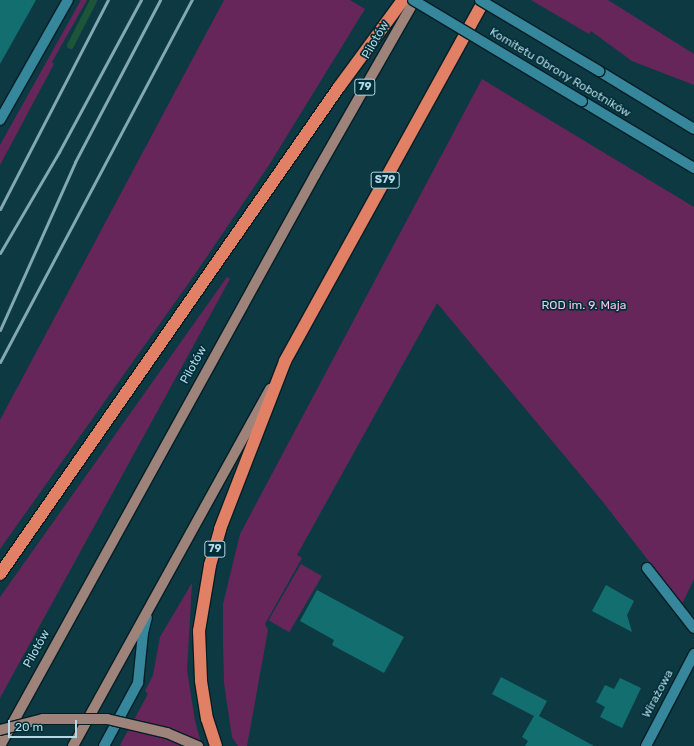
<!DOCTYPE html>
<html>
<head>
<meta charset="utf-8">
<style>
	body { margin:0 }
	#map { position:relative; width:694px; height:746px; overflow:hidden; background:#0d3943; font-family:Rubik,sans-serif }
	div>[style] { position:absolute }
	.green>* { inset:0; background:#672659; transform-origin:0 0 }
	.stream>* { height:7px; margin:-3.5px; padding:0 3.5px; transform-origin:3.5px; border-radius:3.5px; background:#1c5537 }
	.building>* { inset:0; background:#136e70 }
	.roads { filter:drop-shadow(1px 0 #051e25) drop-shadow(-1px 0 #051e25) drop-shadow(0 1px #051e25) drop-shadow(0 -1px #051e25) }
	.minor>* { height:10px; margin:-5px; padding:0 5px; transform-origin:5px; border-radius:5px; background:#36879b }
	.major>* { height:10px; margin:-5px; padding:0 5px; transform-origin:5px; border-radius:5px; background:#9d837a }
	.highway>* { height:12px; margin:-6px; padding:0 6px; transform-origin:6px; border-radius:6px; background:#e18064 }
	.rail>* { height:3px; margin:-1.5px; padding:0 1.5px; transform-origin:1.5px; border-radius:1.5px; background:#81a8b3 }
	.bridges { filter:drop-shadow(1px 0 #051e25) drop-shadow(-1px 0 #051e25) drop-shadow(0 1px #051e25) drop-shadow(0 -1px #051e25) }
	.minor-bridge>* { height:10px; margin:-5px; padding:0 5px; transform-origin:5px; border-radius:5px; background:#36879b }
	.major-bridge>* { height:10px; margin:-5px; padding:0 5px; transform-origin:5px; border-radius:5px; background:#9d837a }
	span { translate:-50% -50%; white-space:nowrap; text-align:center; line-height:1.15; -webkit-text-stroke:3.5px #002f39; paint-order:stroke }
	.shield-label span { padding:1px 3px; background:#002f39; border:1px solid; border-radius:3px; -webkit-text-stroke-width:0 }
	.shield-label { font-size:11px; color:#b5d9e4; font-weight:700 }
	.street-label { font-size:12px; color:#b5d9e4 }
	.park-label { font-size:12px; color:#f2c6e5 }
	.scale { position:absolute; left:8px; top:720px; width:69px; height:18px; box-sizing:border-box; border:2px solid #b5d9e4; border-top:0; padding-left:5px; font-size:12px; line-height:14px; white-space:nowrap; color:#b5d9e4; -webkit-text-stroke:3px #002f39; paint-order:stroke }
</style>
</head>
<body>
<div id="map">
	<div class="green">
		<div style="clip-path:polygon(81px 0,87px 0,52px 62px,54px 64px,0 165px,0 145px)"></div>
		<div style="clip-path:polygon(224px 0,350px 0,365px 9px,269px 165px,193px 277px,0 549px,0 420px)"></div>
		<div style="clip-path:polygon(531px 0,608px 0,694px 54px,694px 85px,632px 61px,591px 31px,589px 34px)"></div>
		<div style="clip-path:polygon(482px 79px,694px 207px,694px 579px,682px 604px,603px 502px,437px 303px,297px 555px,302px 558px,265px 624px,268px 630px,247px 746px,238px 746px,232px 737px,224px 683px,223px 641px,223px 604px,240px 534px)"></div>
		<div style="clip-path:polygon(227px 277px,230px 279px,0 698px,0 597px)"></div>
		<div style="left:301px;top:564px;width:24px;height:65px;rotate:30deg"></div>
		<div style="clip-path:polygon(192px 583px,187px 670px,195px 721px,202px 746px,123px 746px,120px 745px,148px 694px,145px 691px,153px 675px,160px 637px)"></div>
	</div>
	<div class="stream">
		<div style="left:70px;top:45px;width:51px;rotate:-62.9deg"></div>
	</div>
	<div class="building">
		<div style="clip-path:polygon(0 0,36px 0,0 64px)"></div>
		<div style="clip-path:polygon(606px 585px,634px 601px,627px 615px,632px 632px,592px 611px)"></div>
		<div style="clip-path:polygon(317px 590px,404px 637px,384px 673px,332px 645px,334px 640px,300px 621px)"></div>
		<div style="clip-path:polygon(501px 677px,547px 701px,539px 716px,594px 746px,525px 746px,528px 741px,522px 737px,534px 716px,492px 694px)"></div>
		<div style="clip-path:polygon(620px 678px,641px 688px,622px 728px,600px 717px,605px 707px,596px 702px,605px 685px,614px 689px)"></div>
	</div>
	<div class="roads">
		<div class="minor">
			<div style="left:599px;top:71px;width:111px;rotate:31.4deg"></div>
			<div style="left:582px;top:101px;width:131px;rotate:30.9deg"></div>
			<div style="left:0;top:120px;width:138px;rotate:-60.5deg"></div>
			<div style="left:647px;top:568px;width:76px;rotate:51.9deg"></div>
			<div style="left:104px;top:746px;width:72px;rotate:-61.6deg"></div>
			<div style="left:138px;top:683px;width:50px;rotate:-84.3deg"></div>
			<div style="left:143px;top:633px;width:16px;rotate:-76deg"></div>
			<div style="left:646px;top:746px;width:104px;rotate:-62.4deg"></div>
		</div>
		<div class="major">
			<div style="left:0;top:746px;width:652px;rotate:-61.12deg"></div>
			<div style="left:315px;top:175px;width:202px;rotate:-60.3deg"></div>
			<div style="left:73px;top:746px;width:408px;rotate:-61.1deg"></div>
		</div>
		<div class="highway">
			<div style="left:0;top:574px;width:593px;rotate:-55.16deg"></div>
			<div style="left:339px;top:87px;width:108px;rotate:-53.7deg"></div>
			<div style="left:216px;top:746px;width:28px;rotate:-108deg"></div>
			<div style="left:207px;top:719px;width:39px;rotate:-99deg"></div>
			<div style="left:201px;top:680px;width:49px;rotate:-92.3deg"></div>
			<div style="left:199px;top:631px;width:67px;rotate:-80.5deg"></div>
			<div style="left:210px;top:565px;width:37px;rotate:-74deg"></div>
			<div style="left:220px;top:529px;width:180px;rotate:-68.8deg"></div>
			<div style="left:285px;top:361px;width:412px;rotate:-61.1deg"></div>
		</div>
	</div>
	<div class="rail">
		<div style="left:0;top:209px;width:235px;rotate:-62.7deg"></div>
		<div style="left:0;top:253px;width:117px;rotate:-59.7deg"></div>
		<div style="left:59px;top:152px;width:173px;rotate:-61.7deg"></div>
		<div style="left:0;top:330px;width:184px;rotate:-65.9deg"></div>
		<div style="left:75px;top:162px;width:183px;rotate:-62.3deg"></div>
		<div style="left:0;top:362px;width:410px;rotate:-62.1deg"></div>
	</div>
	<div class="bridges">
		<div class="minor-bridge">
			<div style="left:413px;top:0;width:197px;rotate:30.9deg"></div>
			<div style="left:480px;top:0;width:139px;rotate:30.8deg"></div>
		</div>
		<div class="major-bridge">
			<div style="left:0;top:730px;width:44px;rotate:-14.3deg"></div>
			<div style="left:43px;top:719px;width:64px"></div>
			<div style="left:107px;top:719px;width:62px;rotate:13.1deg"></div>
			<div style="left:167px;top:733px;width:34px;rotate:23deg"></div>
		</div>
	</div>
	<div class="shield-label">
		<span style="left:365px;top:87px">79</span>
		<span style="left:385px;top:180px">S79</span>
		<span style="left:215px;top:549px">79</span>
	</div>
	<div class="street-label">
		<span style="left:376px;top:40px;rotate:-60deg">Pilotów</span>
		<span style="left:560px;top:73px;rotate:31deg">Komitetu Obrony Robotników</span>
		<span style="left:194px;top:365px;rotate:-61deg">Pilotów</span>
		<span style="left:37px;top:649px;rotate:-61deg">Pilotów</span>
		<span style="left:658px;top:694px;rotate:-62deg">Wirażowa</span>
	</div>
	<div class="park-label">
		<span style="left:584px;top:306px">ROD im. 9. Maja</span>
	</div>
	<div class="scale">20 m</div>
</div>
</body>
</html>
